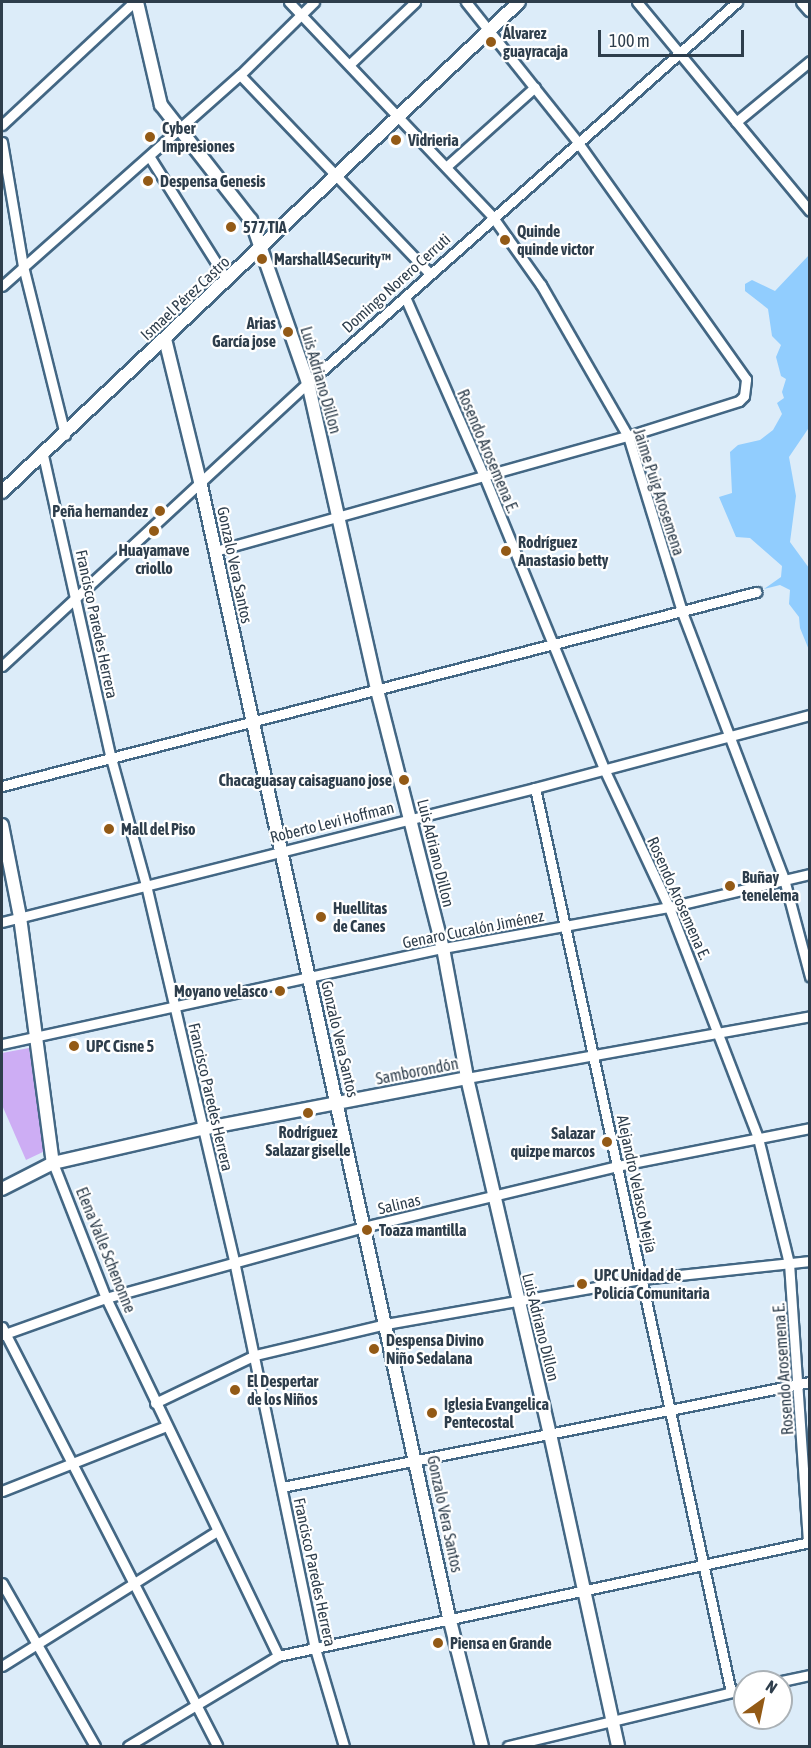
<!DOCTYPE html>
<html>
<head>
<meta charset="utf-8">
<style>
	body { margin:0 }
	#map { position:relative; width:811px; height:1748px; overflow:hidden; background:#dcecf9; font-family:"Asap Condensed",sans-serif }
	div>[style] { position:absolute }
	.green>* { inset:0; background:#cdadf4 }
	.water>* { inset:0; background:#91cdfe }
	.roads { filter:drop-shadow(2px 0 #436784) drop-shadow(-2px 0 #436784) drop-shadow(0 2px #436784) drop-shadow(0 -2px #436784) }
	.street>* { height:9px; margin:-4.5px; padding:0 4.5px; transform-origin:4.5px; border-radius:4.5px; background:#fff }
	.secondary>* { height:12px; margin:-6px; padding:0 6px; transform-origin:6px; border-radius:6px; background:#fff }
	.dots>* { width:16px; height:16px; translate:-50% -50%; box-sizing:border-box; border:3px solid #fff; border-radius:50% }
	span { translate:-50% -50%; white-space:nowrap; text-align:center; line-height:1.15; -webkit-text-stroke:4.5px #fff; paint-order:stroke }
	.poi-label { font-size:16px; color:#2e3e4c; font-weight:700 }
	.left { translate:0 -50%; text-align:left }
	.right { translate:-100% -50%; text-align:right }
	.street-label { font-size:16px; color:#2e3e4c }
	.frame { position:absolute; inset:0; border:3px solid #2e3e4c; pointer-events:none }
	.north { position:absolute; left:733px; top:1670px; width:60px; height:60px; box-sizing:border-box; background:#fff; border:2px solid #abb2b7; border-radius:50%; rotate:33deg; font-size:16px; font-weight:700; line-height:24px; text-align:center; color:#2e3e4c }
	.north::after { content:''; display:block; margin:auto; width:21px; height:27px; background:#935a16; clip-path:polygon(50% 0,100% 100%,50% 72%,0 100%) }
	.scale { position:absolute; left:598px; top:30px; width:146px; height:27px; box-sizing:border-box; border:3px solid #2e3e4c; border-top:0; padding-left:8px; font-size:18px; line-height:21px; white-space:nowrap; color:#2e3e4c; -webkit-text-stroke:4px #fff; paint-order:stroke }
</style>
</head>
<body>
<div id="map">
	<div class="green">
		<div style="clip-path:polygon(29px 1048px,45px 1151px,26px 1160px,2px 1105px,2px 1053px)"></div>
	</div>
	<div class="water">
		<div style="clip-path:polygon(809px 255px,809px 420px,808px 429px,789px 457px,796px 496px,790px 542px,809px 568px,809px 650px,800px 628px,799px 617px,789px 604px,790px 590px,780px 585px,764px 589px,781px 577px,782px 566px,750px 538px,736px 537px,719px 497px,732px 493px,730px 452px,738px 445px,760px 440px,773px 430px,782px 414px,777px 403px,784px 398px,782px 392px,786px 379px,781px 376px,776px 357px,781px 345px,772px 336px,768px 309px,745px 291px,745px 284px,752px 280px,775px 291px)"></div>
	</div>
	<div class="roads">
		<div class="street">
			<div style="left:289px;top:2px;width:295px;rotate:46.5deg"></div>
			<div style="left:492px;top:216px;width:85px;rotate:54.6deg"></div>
			<div style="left:541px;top:285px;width:174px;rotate:60.1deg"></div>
			<div style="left:628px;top:436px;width:184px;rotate:72.9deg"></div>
			<div style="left:682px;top:612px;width:286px;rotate:69.1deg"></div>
			<div style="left:784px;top:879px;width:101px;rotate:75.1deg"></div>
			<div style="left:637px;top:2px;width:271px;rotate:50.4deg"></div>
			<div style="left:350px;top:64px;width:90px;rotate:-43.6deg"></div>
			<div style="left:240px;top:75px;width:274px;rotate:46.3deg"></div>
			<div style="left:736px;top:122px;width:96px;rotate:-39.5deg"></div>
			<div style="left:2px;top:125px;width:180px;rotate:-43deg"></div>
			<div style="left:2px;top:142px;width:126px;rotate:80.4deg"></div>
			<div style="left:23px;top:266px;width:174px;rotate:76deg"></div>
			<div style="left:149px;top:156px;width:146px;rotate:57.8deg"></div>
			<div style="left:447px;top:166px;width:118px;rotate:-41.9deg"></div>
			<div style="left:2px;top:286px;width:318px;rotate:-41.6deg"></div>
			<div style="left:240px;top:75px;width:104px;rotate:-44.6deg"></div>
			<div style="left:405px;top:297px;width:196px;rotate:66.2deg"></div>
			<div style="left:484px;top:476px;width:317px;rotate:67.7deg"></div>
			<div style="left:604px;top:769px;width:153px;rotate:64.8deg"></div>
			<div style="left:669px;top:907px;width:248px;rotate:68.9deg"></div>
			<div style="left:758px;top:1138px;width:129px;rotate:76.1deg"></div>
			<div style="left:789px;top:1263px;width:280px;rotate:86.1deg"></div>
			<div style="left:43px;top:455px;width:311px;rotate:77.4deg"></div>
			<div style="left:111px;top:758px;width:132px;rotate:74.6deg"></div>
			<div style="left:146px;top:885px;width:386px;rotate:76.8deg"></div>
			<div style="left:234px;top:1261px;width:392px;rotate:78.2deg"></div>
			<div style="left:314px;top:1645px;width:105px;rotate:73.5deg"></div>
			<div style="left:215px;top:551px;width:429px;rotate:-15.6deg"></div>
			<div style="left:628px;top:436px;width:116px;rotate:-17.5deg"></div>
			<div style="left:739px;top:401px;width:7px;rotate:-45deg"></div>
			<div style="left:744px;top:396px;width:17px;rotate:-83deg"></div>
			<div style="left:746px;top:379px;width:292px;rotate:-125.4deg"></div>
			<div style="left:577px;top:141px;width:178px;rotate:-128.6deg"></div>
			<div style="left:2px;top:666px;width:417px;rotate:-42.8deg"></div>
			<div style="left:308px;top:383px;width:574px;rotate:-41.61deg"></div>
			<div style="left:2px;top:786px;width:779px;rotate:-14.43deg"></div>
			<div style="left:535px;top:788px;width:925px;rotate:77.77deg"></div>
			<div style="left:2px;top:922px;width:550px;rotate:-14.11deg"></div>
			<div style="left:535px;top:788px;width:285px;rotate:-14.9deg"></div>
			<div style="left:2px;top:1044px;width:451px;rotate:-12.3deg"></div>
			<div style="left:443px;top:948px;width:230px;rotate:-10.3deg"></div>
			<div style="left:669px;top:907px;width:145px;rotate:-13.2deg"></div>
			<div style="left:467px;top:1078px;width:349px;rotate:-10.2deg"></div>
			<div style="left:53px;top:1163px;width:145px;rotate:68.6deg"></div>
			<div style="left:106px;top:1298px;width:397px;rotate:64.3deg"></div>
			<div style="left:2px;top:1327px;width:471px;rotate:62.8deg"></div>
			<div style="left:2px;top:1335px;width:110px;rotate:-19.6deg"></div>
			<div style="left:106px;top:1298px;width:267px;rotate:-15.4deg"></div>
			<div style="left:363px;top:1227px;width:261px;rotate:-13.5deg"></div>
			<div style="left:617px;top:1166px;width:197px;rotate:-11.1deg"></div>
			<div style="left:155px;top:1403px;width:111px;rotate:-25.6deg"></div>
			<div style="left:255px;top:1355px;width:135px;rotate:-13.3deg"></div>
			<div style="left:386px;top:1324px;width:260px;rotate:-10deg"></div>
			<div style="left:642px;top:1279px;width:169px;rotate:-6.1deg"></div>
			<div style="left:282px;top:1487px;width:538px;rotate:-11.25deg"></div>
			<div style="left:2px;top:1491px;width:176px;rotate:-21.6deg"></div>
			<div style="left:2px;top:1583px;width:188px;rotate:60.3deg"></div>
			<div style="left:2px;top:1666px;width:254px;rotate:-32.1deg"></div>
			<div style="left:777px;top:1682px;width:34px;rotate:-12deg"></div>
			<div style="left:128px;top:1746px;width:175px;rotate:-31deg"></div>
			<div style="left:278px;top:1656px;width:544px;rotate:-12.09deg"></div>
			<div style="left:508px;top:1746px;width:244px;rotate:-13.5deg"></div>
		</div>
		<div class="secondary">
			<div style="left:137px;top:2px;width:106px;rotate:76.9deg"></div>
			<div style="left:161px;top:105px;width:146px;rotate:52deg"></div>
			<div style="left:251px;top:220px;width:173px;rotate:70.7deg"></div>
			<div style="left:308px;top:383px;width:315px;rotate:77.3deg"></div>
			<div style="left:377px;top:690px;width:266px;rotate:75.7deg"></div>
			<div style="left:443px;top:948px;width:132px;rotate:79.5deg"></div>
			<div style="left:467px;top:1078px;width:366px;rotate:76.9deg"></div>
			<div style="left:550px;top:1434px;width:319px;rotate:77.7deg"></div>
			<div style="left:803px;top:2px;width:11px;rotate:49deg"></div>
			<div style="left:165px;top:339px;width:146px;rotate:76.2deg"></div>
			<div style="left:200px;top:481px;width:1163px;rotate:77.64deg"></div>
			<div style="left:449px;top:1617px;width:133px;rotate:75.7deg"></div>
			<div style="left:2px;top:492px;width:712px;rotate:-43.46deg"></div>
			<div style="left:2px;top:825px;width:94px;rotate:78.9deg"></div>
			<div style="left:20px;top:917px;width:248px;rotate:82.4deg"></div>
			<div style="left:2px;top:1189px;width:57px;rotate:-27deg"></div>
			<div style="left:53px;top:1163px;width:153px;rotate:-12.9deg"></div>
			<div style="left:202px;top:1129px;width:270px;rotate:-10.9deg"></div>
		</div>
	</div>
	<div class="dots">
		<div style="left:491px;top:42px;background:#935a16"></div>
		<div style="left:150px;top:137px;background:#935a16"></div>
		<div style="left:396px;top:140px;background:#935a16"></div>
		<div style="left:148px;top:181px;background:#935a16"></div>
		<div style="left:231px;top:227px;background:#935a16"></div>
		<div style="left:505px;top:240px;background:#935a16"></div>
		<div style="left:262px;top:259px;background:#935a16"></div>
		<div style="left:288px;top:332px;background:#935a16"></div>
		<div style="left:160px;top:511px;background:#935a16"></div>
		<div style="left:154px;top:531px;background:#935a16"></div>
		<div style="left:506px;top:551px;background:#935a16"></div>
		<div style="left:404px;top:780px;background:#935a16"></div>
		<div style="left:109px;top:829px;background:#935a16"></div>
		<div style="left:730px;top:886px;background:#935a16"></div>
		<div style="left:321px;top:917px;background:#935a16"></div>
		<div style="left:280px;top:991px;background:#935a16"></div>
		<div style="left:74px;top:1046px;background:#935a16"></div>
		<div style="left:308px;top:1113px;background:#935a16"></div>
		<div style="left:607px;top:1142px;background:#935a16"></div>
		<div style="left:367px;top:1230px;background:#935a16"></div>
		<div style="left:582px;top:1284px;background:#935a16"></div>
		<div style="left:374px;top:1349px;background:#935a16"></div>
		<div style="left:235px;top:1390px;background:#935a16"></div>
		<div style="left:432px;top:1413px;background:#935a16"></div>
		<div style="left:438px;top:1643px;background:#935a16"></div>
	</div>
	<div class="poi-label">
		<span class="left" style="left:503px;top:42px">Álvarez<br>guayracaja</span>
		<span class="left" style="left:162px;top:137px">Cyber<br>Impresiones</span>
		<span class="left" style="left:408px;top:140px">Vidrieria</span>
		<span class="left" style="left:160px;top:181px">Despensa Genesis</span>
		<span class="left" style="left:243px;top:227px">577 TIA</span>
		<span class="left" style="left:517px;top:240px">Quinde<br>quinde victor</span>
		<span class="left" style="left:274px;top:259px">Marshall4Security™</span>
		<span class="right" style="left:276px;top:332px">Arias<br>García jose</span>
		<span class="right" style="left:148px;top:511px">Peña hernandez</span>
		<span class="left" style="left:518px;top:551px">Rodríguez<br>Anastasio betty</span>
		<span style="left:154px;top:559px">Huayamave<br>criollo</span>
		<span class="right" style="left:392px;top:780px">Chacaguasay caisaguano jose</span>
		<span class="left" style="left:121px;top:829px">Mall del Piso</span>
		<span class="left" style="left:742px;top:886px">Buñay<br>tenelema</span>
		<span class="left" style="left:333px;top:917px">Huellitas<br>de Canes</span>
		<span class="right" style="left:268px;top:991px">Moyano velasco</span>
		<span class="left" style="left:86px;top:1046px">UPC Cisne 5</span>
		<span style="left:308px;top:1141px">Rodríguez<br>Salazar giselle</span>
		<span class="right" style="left:595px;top:1142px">Salazar<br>quizpe marcos</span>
		<span class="left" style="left:379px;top:1230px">Toaza mantilla</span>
		<span class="left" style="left:594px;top:1284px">UPC Unidad de<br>Policía Comunitaria</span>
		<span class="left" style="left:386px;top:1349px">Despensa Divino<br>Niño Sedalana</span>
		<span class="left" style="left:247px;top:1390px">El Despertar<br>de los Niños</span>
		<span class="left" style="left:444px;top:1413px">Iglesia Evangelica<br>Pentecostal</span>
		<span class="left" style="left:450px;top:1643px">Piensa en Grande</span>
	</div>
	<div class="street-label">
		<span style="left:396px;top:283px;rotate:-42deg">Domingo Norero Cerruti</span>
		<span style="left:185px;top:298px;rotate:-43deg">Ismael Pérez Castro</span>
		<span style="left:321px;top:380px;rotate:74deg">Luis Adriano Dillon</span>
		<span style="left:488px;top:451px;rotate:67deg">Rosendo Arosemena E.</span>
		<span style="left:659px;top:492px;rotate:72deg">Jaime Puig Arosemena</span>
		<span style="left:235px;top:565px;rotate:78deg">Gonzalo Vera Santos</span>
		<span style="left:97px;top:624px;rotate:78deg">Francisco Paredes Herrera</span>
		<span style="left:332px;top:822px;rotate:-14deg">Roberto Levi Hoffman</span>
		<span style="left:436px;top:853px;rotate:76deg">Luis Adriano Dillon</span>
		<span style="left:679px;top:898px;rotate:66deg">Rosendo Arosemena E.</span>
		<span style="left:473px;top:929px;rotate:-11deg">Genaro Cucalón Jiménez</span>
		<span style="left:340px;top:1039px;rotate:77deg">Gonzalo Vera Santos</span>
		<span style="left:417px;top:1071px;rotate:-11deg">Samborondón</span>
		<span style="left:211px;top:1097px;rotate:77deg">Francisco Paredes Herrera</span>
		<span style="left:637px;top:1184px;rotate:78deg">Alejandro Velasco Mejía</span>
		<span style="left:399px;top:1204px;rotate:-13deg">Salinas</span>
		<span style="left:106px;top:1250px;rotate:68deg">Elena Valle Schenonne</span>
		<span style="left:541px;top:1327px;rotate:76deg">Luis Adriano Dillon</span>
		<span style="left:783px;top:1369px;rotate:-94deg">Rosendo Arosemena E.</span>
		<span style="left:445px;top:1514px;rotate:78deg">Gonzalo Vera Santos</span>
		<span style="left:315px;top:1572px;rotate:78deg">Francisco Paredes Herrera</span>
	</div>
	<div class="frame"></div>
	<div class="north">N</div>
	<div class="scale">100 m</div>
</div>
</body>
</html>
